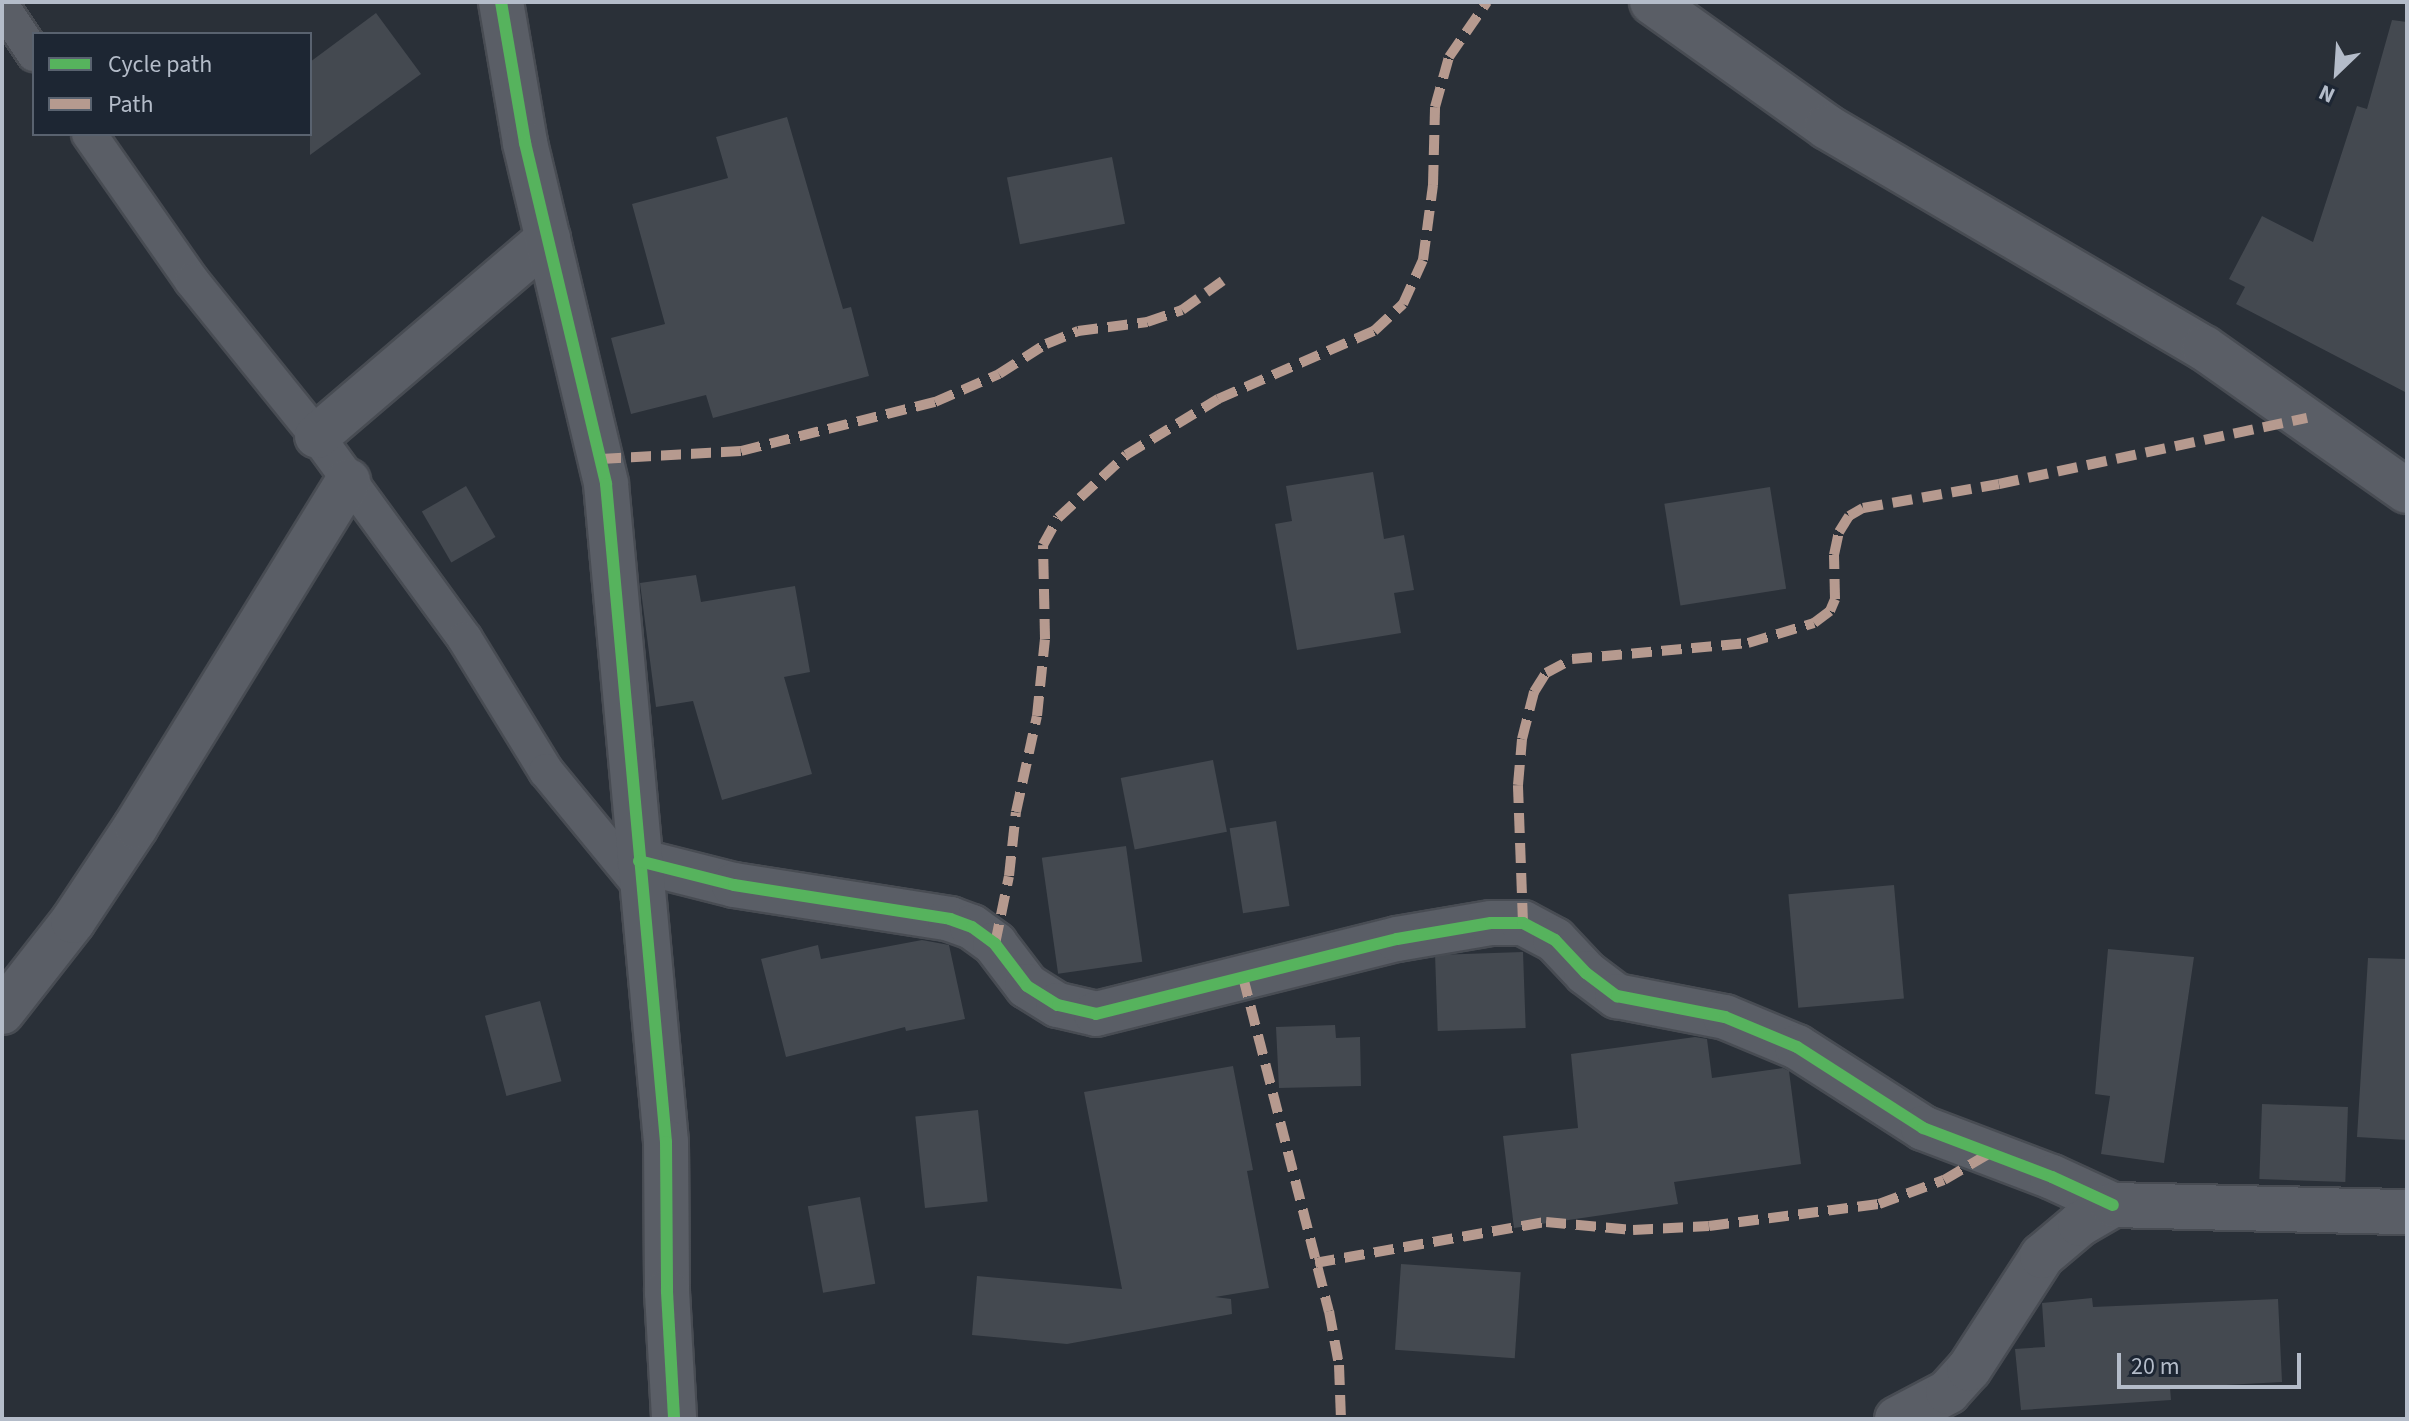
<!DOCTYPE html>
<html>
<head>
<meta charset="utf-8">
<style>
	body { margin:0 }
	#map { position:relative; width:2409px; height:1421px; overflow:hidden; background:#2a3038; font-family:"Source Sans 3",sans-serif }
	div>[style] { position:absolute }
	.building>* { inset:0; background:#444950; transform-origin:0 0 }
	.roads { filter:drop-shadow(2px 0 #484c53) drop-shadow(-2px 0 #484c53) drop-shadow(0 2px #484c53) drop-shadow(0 -2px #484c53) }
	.service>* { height:34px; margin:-17px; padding:0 17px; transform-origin:17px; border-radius:17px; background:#5a5e66 }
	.minor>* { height:44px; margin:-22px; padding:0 22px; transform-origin:22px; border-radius:22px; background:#5a5e66 }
	.tertiary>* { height:44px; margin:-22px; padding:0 22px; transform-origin:22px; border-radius:22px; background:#5a5e66 }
	.quiet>* { height:10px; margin-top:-5px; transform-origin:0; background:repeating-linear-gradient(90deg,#b69a8f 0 20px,transparent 0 30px) }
	.cycleway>* { height:12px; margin:-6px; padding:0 6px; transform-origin:6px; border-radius:6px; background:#56b35d }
	span { translate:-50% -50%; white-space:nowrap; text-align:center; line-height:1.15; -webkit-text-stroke:7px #1d2633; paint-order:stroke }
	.frame { position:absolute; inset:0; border:4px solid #b4bcc9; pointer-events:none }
	.legend { position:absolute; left:32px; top:32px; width:280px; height:104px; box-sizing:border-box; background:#1d2633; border:2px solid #59626f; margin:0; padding:10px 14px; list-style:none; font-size:24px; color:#b4bcc9 }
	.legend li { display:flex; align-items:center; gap:16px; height:40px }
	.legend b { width:40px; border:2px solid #59626f }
	.north { position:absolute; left:2297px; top:32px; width:80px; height:80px; -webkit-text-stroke:6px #1d2633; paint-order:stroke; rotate:205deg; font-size:22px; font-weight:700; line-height:32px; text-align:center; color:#b4bcc9 }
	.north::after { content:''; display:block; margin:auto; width:28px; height:36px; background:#b4bcc9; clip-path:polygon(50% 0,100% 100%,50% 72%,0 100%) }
	.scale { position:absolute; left:2117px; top:1353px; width:184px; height:36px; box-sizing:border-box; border:4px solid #b4bcc9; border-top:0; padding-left:10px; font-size:24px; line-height:28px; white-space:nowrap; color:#b4bcc9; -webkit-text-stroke:6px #1d2633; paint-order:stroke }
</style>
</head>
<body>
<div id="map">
	<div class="building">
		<div style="clip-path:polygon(376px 13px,421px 74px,310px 155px,310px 62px)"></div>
		<div style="clip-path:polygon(2392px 20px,2407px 22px,2407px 393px,2236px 304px,2245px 287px,2229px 279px,2262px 216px,2313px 242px,2357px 106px,2367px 109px)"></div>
		<div style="clip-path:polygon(787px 117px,843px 309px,851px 307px,869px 376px,713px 418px,706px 395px,631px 414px,611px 338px,665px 324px,632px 204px,728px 178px,716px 137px)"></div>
		<div style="left:1112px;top:157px;width:68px;height:107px;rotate:79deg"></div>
		<div style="clip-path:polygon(1373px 472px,1384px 539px,1404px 535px,1414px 590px,1394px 593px,1401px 633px,1297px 650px,1275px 524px,1292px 521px,1286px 486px)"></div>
		<div style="left:466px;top:486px;width:59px;height:51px;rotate:60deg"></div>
		<div style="left:1770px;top:487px;width:103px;height:107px;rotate:81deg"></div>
		<div style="clip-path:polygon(696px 575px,701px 602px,795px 586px,810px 672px,784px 677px,812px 774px,722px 800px,693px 701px,656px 707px,640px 583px)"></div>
		<div style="left:1213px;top:760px;width:73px;height:94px;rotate:79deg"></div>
		<div style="left:1276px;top:821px;width:86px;height:47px;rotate:81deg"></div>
		<div style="left:1126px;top:846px;width:117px;height:85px;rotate:82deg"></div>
		<div style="left:1894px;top:885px;width:114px;height:106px;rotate:85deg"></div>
		<div style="clip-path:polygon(922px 940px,949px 945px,965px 1019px,906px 1031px,905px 1027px,786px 1057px,761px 959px,818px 945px,821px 959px)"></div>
		<div style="clip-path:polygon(2108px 949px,2194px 957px,2164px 1163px,2101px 1154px,2110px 1096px,2095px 1094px)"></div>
		<div style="left:1523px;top:952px;width:76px;height:88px;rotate:88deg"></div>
		<div style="clip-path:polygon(2368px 958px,2407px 959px,2407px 1140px,2357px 1137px)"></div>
		<div style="left:540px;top:1001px;width:83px;height:57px;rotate:75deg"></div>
		<div style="clip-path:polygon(1335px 1025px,1336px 1038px,1360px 1037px,1361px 1086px,1279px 1088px,1276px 1027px)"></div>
		<div style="clip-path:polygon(1695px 1037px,1707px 1039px,1712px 1078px,1783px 1068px,1789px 1071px,1801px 1164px,1674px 1182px,1678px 1204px,1514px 1228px,1503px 1136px,1578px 1128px,1571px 1054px)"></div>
		<div style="clip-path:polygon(1233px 1066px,1253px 1170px,1247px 1171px,1269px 1288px,1215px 1297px,1231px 1299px,1232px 1314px,1067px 1344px,972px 1335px,977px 1276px,1122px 1289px,1084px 1092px)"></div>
		<div style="left:2262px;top:1104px;width:86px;height:75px;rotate:2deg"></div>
		<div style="left:978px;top:1110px;width:92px;height:63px;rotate:84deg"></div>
		<div style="left:860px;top:1197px;width:88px;height:53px;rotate:80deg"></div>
		<div style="left:1401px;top:1264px;width:120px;height:86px;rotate:4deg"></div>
		<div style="clip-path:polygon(2092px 1298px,2093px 1307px,2278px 1299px,2282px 1382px,2170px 1388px,2171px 1400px,2021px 1410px,2015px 1349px,2045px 1347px,2042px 1303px)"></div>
	</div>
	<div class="roads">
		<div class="service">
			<div style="left:2px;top:6px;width:58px;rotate:56.3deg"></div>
			<div style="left:89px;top:134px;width:179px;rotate:55deg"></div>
			<div style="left:192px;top:281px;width:199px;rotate:51.1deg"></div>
			<div style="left:317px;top:436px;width:251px;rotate:53.9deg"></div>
			<div style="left:465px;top:639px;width:155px;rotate:58.5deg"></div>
			<div style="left:546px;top:771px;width:151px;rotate:50.6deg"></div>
		</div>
		<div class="minor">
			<div style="left:317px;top:436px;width:304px;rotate:-40.5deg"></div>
			<div style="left:639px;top:861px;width:98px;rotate:14.2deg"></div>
			<div style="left:734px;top:885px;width:219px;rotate:8.9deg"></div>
			<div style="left:950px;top:919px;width:23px;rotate:20deg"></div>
			<div style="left:972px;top:927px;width:29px;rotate:36deg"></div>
			<div style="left:995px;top:944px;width:53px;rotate:52.7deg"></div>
			<div style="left:1027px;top:986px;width:36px;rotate:32deg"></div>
			<div style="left:1058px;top:1005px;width:39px;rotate:13deg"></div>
			<div style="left:1096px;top:1014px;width:310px;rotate:-14deg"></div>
			<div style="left:1397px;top:939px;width:95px;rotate:-9.7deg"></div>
			<div style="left:1491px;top:923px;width:32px"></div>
			<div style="left:1523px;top:923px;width:36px;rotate:28deg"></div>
			<div style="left:1555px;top:940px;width:45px;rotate:46.8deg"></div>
			<div style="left:1586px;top:973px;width:39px;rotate:37deg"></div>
			<div style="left:1617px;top:996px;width:110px;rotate:11deg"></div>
			<div style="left:1725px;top:1017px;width:78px;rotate:22.6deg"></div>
			<div style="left:1797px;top:1047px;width:150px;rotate:32.7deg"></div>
			<div style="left:1923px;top:1128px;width:138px;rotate:20.8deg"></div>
			<div style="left:2052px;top:1177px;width:67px;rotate:24.7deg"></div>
			<div style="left:2px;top:1012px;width:115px;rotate:-52deg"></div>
			<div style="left:73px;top:921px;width:114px;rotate:-56.4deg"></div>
			<div style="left:136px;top:826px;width:405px;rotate:-58.4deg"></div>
			<div style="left:1897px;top:1419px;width:58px;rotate:-27.9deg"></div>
			<div style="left:1948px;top:1392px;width:31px;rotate:-48deg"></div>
			<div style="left:1969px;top:1369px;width:135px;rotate:-57.1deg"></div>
			<div style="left:2042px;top:1256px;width:50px;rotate:-40.1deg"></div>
			<div style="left:2080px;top:1224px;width:38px;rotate:-30deg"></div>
			<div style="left:2113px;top:1205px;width:294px;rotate:1.4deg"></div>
		</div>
		<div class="tertiary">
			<div style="left:501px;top:2px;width:143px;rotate:80.3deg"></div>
			<div style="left:525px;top:143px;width:350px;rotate:76.6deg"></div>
			<div style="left:606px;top:484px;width:661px;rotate:84.79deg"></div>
			<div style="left:666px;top:1142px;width:150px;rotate:89.6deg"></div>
			<div style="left:667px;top:1292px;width:127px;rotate:86.8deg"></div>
			<div style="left:1652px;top:2px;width:215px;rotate:35.5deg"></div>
			<div style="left:1827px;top:127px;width:437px;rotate:30.4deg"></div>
			<div style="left:2204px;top:348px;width:248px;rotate:35.2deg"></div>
		</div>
	</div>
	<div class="quiet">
		<div style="left:601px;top:459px;width:140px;rotate:-3.3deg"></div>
		<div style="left:741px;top:451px;width:200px;rotate:-14.2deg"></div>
		<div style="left:935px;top:402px;width:70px;rotate:-23.6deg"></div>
		<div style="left:999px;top:374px;width:56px;rotate:-32.6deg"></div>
		<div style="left:1046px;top:344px;width:35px;rotate:-22deg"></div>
		<div style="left:1078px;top:331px;width:70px;rotate:-7.4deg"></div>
		<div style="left:1147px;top:322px;width:37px;rotate:-19deg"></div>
		<div style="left:1182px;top:310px;width:57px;rotate:-35.7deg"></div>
		<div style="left:1523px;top:923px;width:138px;rotate:-92.1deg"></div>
		<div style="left:1518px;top:785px;width:46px;rotate:-85deg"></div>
		<div style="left:1522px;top:739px;width:49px;rotate:-75.7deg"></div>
		<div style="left:1534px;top:692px;width:22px;rotate:-58deg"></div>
		<div style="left:1546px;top:673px;width:30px;rotate:-28deg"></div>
		<div style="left:1572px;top:659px;width:177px;rotate:-5.2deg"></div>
		<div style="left:1748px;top:643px;width:69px;rotate:-16.9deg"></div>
		<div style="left:1814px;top:623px;width:20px;rotate:-37deg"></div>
		<div style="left:1830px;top:611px;width:13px;rotate:-67deg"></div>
		<div style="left:1835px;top:599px;width:44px;rotate:-91.3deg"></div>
		<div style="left:1834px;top:555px;width:24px;rotate:-78deg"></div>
		<div style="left:1839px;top:532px;width:19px;rotate:-58deg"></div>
		<div style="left:1849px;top:516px;width:16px;rotate:-30deg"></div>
		<div style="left:1863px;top:508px;width:138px;rotate:-10deg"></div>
		<div style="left:1999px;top:484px;width:315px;rotate:-12.1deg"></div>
		<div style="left:995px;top:944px;width:69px;rotate:-78.4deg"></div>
		<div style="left:1009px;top:876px;width:64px;rotate:-83.8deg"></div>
		<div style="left:1016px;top:812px;width:98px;rotate:-77.7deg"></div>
		<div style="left:1037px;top:716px;width:77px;rotate:-84.1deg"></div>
		<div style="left:1045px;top:639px;width:94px;rotate:-91.2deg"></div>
		<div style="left:1043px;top:545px;width:31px;rotate:-61deg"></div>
		<div style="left:1058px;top:518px;width:93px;rotate:-42.8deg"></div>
		<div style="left:1126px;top:455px;width:108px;rotate:-31.3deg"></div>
		<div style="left:1218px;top:399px;width:170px;rotate:-23.6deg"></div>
		<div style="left:1374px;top:331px;width:40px;rotate:-43deg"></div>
		<div style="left:1403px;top:304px;width:48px;rotate:-65.6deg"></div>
		<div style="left:1423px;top:260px;width:76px;rotate:-82.4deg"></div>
		<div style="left:1433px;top:185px;width:78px;rotate:-88.5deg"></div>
		<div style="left:1435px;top:107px;width:52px;rotate:-74.4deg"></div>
		<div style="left:1449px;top:57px;width:67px;rotate:-55.4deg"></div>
		<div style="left:1243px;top:977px;width:345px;rotate:75.6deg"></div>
		<div style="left:1329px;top:1311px;width:55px;rotate:79.5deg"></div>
		<div style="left:1339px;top:1365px;width:54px;rotate:87.9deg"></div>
		<div style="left:1315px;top:1263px;width:235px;rotate:-10.1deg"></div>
		<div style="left:1546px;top:1222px;width:87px;rotate:5.3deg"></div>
		<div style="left:1633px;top:1230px;width:76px;rotate:-3deg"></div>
		<div style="left:1709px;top:1226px;width:171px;rotate:-7.4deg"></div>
		<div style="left:1879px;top:1204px;width:69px;rotate:-20.3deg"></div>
		<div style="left:1944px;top:1180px;width:53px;rotate:-30.4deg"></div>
	</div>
	<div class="cycleway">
		<div style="left:501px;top:2px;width:143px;rotate:80.3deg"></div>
		<div style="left:525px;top:143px;width:350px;rotate:76.6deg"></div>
		<div style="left:606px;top:484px;width:661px;rotate:84.79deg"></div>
		<div style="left:666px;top:1142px;width:150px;rotate:89.6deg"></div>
		<div style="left:667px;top:1292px;width:127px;rotate:86.8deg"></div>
		<div style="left:639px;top:861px;width:98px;rotate:14.2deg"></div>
		<div style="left:734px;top:885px;width:219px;rotate:8.9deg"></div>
		<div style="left:950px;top:919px;width:23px;rotate:20deg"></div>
		<div style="left:972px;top:927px;width:29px;rotate:36deg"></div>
		<div style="left:995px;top:944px;width:53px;rotate:52.7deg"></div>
		<div style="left:1027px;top:986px;width:36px;rotate:32deg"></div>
		<div style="left:1058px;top:1005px;width:39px;rotate:13deg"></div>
		<div style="left:1096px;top:1014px;width:310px;rotate:-14deg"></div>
		<div style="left:1397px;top:939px;width:95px;rotate:-9.7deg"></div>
		<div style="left:1491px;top:923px;width:32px"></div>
		<div style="left:1523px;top:923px;width:36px;rotate:28deg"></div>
		<div style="left:1555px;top:940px;width:45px;rotate:46.8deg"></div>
		<div style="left:1586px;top:973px;width:39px;rotate:37deg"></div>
		<div style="left:1617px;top:996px;width:110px;rotate:11deg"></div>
		<div style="left:1725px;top:1017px;width:78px;rotate:22.6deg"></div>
		<div style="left:1797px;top:1047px;width:150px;rotate:32.7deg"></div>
		<div style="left:1923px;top:1128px;width:138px;rotate:20.8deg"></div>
		<div style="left:2052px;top:1177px;width:67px;rotate:24.7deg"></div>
	</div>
	<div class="frame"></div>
	<ul class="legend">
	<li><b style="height:10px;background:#56b35d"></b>Cycle path</li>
	<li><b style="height:10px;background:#b69a8f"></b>Path</li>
	</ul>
	<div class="north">N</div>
	<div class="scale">20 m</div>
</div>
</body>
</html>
